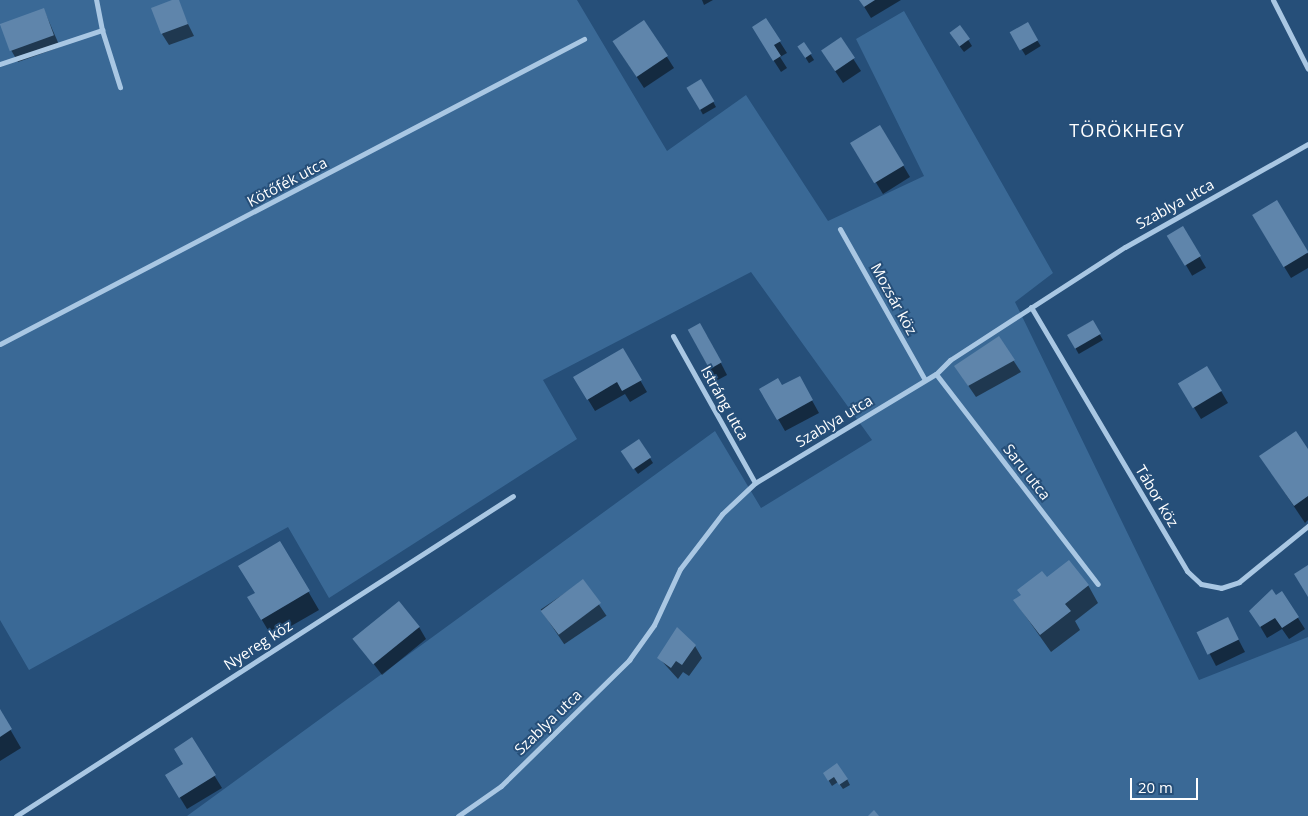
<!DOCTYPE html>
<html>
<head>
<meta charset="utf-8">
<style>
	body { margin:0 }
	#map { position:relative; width:1308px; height:816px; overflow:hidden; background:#264f79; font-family:"Open Sans",sans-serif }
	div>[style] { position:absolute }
	.green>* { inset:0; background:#3a6996 }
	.shadow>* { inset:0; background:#0007; transform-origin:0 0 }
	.building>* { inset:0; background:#5f85ab; transform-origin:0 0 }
	.minor>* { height:5px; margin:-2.5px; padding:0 2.5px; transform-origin:2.5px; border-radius:2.5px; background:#a9c7e3 }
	span { translate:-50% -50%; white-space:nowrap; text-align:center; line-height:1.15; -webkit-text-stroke:4px #264f79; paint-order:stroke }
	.street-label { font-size:15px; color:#fff }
	.quarter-label { font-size:18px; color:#fff; letter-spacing:1px }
	.scale { position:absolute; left:1130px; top:778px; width:68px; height:22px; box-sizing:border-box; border:2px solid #fff; border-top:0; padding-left:6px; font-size:15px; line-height:18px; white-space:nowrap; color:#fff; -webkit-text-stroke:4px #264f79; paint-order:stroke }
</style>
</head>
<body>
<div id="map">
	<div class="green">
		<div style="clip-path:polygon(0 0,577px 0,667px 151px,746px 95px,828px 221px,924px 176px,856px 39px,904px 11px,1053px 273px,1015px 302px,1199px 680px,1308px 637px,1308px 816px,187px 816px,715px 431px,761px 508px,872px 440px,751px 272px,543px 380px,577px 439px,329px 598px,288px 527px,29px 670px,0 620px)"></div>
	</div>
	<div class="shadow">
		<div style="clip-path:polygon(176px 0,194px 36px,169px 45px,162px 34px)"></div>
		<div style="clip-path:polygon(702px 0,713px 0,704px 5px)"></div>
		<div style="clip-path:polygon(860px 0,901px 0,871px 18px)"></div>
		<div style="clip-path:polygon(44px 10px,60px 47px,18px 62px,11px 50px)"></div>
		<div style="clip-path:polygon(766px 20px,787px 53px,780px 57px,787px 68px,781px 72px,760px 39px)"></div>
		<div style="left:1027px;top:24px;width:26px;height:18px;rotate:58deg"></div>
		<div style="clip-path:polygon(960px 27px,972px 46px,964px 52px,954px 39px)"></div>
		<div style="clip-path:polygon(840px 38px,861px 71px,843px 83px,829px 62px)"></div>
		<div style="left:804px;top:44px;width:19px;height:6px;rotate:58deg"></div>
		<div style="clip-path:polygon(621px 53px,667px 57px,674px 68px,644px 88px)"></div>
		<div style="left:701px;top:80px;width:31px;height:15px;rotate:61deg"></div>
		<div style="clip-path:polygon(880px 126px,910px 177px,883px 194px,859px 155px)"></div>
		<div style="clip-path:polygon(1276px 202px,1308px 254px,1308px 268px,1291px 278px,1260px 227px)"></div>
		<div style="left:1183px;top:228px;width:46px;height:16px;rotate:60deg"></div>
		<div style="left:1092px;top:321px;width:22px;height:28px;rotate:60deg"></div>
		<div style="clip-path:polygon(689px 330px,707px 336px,727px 375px,716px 381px)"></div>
		<div style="clip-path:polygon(998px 337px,1021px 372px,976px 397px,963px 378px)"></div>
		<div style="clip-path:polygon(622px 349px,647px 392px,630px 402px,625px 394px,595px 411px,575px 378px)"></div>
		<div style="clip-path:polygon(799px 377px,819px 413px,785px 431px,761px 389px,782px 387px)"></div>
		<div style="clip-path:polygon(1221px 391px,1228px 403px,1201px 419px,1187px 396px)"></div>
		<div style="clip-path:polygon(639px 441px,653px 463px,638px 474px,626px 457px)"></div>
		<div style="clip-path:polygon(1308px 451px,1308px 520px,1305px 523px,1261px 457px)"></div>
		<div style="clip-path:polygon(280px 543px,319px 610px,272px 637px,249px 598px,256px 594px)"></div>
		<div style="clip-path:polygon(1046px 579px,1088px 585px,1098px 603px,1075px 621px,1080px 630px,1051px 652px,1015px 601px)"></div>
		<div style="left:583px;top:581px;width:42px;height:51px;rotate:56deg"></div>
		<div style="clip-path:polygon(1251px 611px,1298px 618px,1305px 629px,1289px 639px,1282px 629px,1267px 638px)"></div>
		<div style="clip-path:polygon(419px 627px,426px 639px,382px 675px,355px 639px)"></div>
		<div style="clip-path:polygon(1234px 631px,1245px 652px,1216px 666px,1199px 633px)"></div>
		<div style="clip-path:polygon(695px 646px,702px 658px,689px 676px,683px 672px,678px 679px,659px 658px)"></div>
		<div style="clip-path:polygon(0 712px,21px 748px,0 761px)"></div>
		<div style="clip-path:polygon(192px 739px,222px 788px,187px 809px,174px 788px)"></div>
		<div style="clip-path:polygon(824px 773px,847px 779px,850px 785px,843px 789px,838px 782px,832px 786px)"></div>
	</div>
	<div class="building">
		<div style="clip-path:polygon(172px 0,179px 0,188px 24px,161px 34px,151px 8px)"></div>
		<div style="clip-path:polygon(859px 0,875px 0,864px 7px)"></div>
		<div style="left:44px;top:8px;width:29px;height:47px;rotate:70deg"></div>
		<div style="clip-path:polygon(766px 18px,781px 41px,774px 45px,781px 56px,773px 61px,752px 27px)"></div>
		<div style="left:644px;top:20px;width:43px;height:38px;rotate:56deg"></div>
		<div style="left:1028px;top:22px;width:21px;height:21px;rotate:61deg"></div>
		<div style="left:960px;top:25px;width:17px;height:13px;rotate:54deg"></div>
		<div style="left:841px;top:37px;width:25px;height:24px;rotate:56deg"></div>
		<div style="left:804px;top:42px;width:14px;height:8px;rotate:56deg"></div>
		<div style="left:701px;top:79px;width:26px;height:17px;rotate:59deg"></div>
		<div style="left:880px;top:125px;width:47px;height:35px;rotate:59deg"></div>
		<div style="left:1277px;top:200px;width:61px;height:29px;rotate:59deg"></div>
		<div style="left:1183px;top:226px;width:35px;height:19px;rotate:59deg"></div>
		<div style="left:1093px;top:320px;width:16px;height:30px;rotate:60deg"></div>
		<div style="left:700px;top:323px;width:45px;height:14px;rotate:61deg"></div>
		<div style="clip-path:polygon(999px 336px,1015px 360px,968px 386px,954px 366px)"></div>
		<div style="clip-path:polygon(623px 348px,642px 380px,622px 391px,617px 382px,587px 400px,573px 377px)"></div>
		<div style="left:1207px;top:366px;width:29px;height:34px;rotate:59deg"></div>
		<div style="clip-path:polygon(800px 376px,813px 400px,777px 420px,759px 389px,778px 378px,782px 385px)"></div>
		<div style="clip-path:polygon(1296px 431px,1308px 449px,1308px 496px,1294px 506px,1259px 456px)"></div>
		<div style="left:639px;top:439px;width:22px;height:22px;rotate:56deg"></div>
		<div style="clip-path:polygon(280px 541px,310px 591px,261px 620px,247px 597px,255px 593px,238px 566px)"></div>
		<div style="clip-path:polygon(1069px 560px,1089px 585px,1065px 604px,1071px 611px,1040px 635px,1013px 600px,1021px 595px,1017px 590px,1042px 571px,1047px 577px)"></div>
		<div style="clip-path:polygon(1308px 565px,1308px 597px,1294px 574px)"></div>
		<div style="left:583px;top:579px;width:30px;height:53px;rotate:53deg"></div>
		<div style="clip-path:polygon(1272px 589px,1276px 595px,1282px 591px,1299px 617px,1282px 628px,1275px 618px,1260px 627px,1249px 611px)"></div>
		<div style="left:399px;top:601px;width:33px;height:60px;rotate:51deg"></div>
		<div style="left:1228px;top:617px;width:25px;height:35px;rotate:64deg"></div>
		<div style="clip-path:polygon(677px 627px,696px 645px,682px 665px,676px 661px,671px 668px,657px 658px)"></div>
		<div style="clip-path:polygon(0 709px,12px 729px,0 737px)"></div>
		<div style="clip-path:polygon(192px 737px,216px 775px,179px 798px,165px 775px,183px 764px,174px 749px)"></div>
		<div style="clip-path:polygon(837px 763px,848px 779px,839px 785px,834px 777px,828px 781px,823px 773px)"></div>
		<div style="clip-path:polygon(874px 810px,879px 816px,868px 816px)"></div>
	</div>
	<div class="minor">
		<div style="left:1273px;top:0;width:77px;rotate:63.1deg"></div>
		<div style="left:102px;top:30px;width:60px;rotate:72.5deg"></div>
		<div style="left:0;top:64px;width:108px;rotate:-18.4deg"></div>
		<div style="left:102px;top:30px;width:31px;rotate:-101deg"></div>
		<div style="left:840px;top:229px;width:173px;rotate:60.6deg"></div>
		<div style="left:1031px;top:307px;width:307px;rotate:59.4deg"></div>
		<div style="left:1187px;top:571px;width:19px;rotate:43deg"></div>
		<div style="left:1201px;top:584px;width:20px;rotate:11deg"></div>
		<div style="left:1221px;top:588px;width:19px;rotate:-18deg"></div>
		<div style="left:1239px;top:582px;width:89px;rotate:-39.1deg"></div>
		<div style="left:673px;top:336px;width:168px;rotate:60.8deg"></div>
		<div style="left:0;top:344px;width:659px;rotate:-27.58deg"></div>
		<div style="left:936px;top:374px;width:265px;rotate:52.4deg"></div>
		<div style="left:16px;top:816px;width:591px;rotate:-32.78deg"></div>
		<div style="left:458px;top:816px;width:52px;rotate:-34.9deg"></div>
		<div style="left:501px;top:786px;width:180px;rotate:-44.5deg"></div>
		<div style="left:629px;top:660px;width:43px;rotate:-54.5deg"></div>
		<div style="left:654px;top:625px;width:62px;rotate:-65.1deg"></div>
		<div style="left:680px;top:569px;width:69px;rotate:-52.6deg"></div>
		<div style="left:722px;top:514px;width:45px;rotate:-43.2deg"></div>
		<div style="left:755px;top:483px;width:211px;rotate:-31.1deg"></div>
		<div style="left:936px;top:374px;width:20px;rotate:-45deg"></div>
		<div style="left:950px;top:360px;width:208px;rotate:-32.9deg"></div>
		<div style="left:1125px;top:247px;width:210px;rotate:-29.4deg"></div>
	</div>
	<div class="street-label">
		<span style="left:287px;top:182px;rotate:-28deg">Kötőfék utca</span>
		<span style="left:1175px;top:204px;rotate:-29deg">Szablya utca</span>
		<span style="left:894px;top:299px;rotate:61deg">Mozsár köz</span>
		<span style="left:725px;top:403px;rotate:61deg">Istráng utca</span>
		<span style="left:834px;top:421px;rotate:-31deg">Szablya utca</span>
		<span style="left:1027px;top:472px;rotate:52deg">Saru utca</span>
		<span style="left:1157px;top:496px;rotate:59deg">Tábor köz</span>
		<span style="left:258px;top:645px;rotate:-33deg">Nyereg köz</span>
		<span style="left:548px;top:722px;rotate:-44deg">Szablya utca</span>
	</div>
	<div class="quarter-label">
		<span style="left:1127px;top:130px">TÖRÖKHEGY</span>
	</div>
	<div class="scale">20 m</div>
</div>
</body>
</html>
